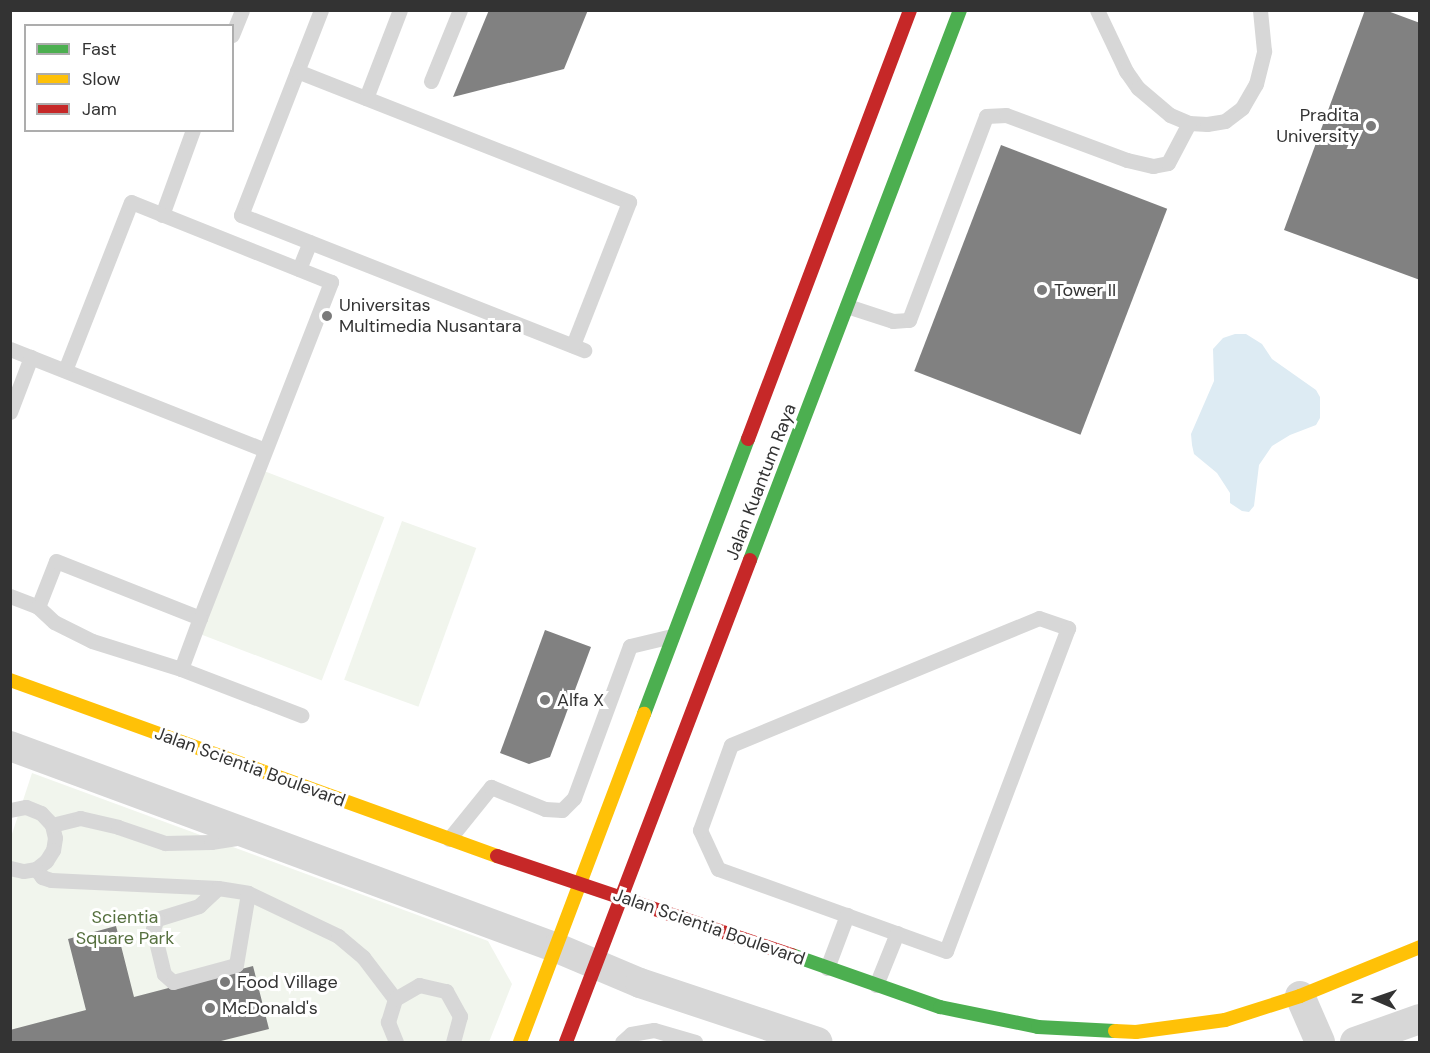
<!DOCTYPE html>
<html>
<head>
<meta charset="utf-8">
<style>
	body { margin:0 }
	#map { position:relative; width:1430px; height:1053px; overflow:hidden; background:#fff; font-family:"DM Sans",sans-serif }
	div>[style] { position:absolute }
	.green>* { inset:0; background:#f1f5ed; transform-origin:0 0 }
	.water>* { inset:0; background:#ddebf3 }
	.building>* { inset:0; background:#818181; transform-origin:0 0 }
	.lane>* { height:15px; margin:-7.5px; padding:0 7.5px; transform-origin:7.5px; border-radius:7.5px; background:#d7d7d7 }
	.street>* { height:30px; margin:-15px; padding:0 15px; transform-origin:15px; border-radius:15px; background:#d7d7d7 }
	.fast>* { height:14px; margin:-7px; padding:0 7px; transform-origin:7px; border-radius:7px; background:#4caf50 }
	.slow>* { height:14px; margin:-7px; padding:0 7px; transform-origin:7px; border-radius:7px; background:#ffc107 }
	.jam>* { height:14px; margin:-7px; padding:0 7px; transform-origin:7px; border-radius:7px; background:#c62828 }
	.dots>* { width:16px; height:16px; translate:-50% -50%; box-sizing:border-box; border:3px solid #fff; border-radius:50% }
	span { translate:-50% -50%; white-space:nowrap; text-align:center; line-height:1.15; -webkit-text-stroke:6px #fff; paint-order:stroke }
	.poi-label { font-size:18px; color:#333 }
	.right { translate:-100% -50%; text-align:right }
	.left { translate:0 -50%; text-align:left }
	.street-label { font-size:18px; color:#333 }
	.park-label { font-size:18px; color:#56703f }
	.frame { position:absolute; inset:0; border:12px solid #333; pointer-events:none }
	.legend { position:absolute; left:24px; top:24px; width:210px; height:108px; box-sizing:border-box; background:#fff; border:2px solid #adadad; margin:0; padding:8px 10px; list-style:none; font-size:18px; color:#333 }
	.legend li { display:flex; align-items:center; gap:12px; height:30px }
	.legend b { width:30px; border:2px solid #adadad }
	.north { position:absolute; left:1346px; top:969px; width:60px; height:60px; -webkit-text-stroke:4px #fff; paint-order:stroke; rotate:272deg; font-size:16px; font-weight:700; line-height:24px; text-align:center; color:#333 }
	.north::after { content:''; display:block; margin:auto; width:21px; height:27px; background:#333; clip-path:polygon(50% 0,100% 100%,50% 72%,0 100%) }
</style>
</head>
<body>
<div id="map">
	<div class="green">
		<div style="left:264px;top:471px;width:129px;height:175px;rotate:21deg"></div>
		<div style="left:402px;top:521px;width:79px;height:169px;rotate:20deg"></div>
		<div style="clip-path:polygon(32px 773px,488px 941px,512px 984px,489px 1042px,11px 1042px,11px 837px)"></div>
	</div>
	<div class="water">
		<div style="clip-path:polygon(1235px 334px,1246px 334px,1262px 344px,1272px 359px,1316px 390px,1320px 397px,1320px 418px,1316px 425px,1290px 435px,1272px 446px,1259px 465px,1254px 506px,1249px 512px,1242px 511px,1230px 503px,1230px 493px,1217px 473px,1194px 454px,1192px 445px,1191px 434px,1214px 381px,1213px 349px,1223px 338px)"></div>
	</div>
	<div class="building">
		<div style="clip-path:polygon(489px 10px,588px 10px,564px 69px,453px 97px)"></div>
		<div style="clip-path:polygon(1365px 10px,1385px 10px,1420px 23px,1420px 280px,1284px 230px)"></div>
		<div style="left:1001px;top:145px;width:178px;height:242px;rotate:21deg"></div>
		<div style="clip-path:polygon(545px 630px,591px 647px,550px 757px,529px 764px,500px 753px)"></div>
		<div style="clip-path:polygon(116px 926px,134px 997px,253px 966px,269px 1029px,217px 1042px,10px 1042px,10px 1030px,86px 1010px,68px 939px)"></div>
	</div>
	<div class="lane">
		<div style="left:321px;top:10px;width:220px;rotate:111.3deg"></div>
		<div style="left:241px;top:215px;width:369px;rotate:21.5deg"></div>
		<div style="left:1097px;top:10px;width:68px;rotate:64.6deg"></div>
		<div style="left:1126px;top:71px;width:21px;rotate:55deg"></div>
		<div style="left:1138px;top:88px;width:42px;rotate:40.2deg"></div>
		<div style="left:1170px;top:115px;width:21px;rotate:23deg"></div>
		<div style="left:1189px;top:123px;width:18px;rotate:3deg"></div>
		<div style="left:1207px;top:124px;width:18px;rotate:-9deg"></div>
		<div style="left:1225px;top:121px;width:21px;rotate:-37deg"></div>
		<div style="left:1242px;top:108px;width:28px;rotate:-60deg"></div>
		<div style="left:1256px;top:84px;width:34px;rotate:-76deg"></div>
		<div style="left:1264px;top:51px;width:41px;rotate:-95.6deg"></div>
		<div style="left:232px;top:35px;width:27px;rotate:-68deg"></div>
		<div style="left:297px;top:71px;width:357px;rotate:21.5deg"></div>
		<div style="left:629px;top:202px;width:154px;rotate:111.4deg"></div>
		<div style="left:431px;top:81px;width:77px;rotate:-67.8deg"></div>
		<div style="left:366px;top:98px;width:94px;rotate:-68.9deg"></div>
		<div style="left:162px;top:215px;width:90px;rotate:-70deg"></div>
		<div style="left:299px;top:269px;width:29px;rotate:-68deg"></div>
		<div style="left:847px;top:306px;width:48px;rotate:18.1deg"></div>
		<div style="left:893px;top:321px;width:16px;rotate:-4deg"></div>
		<div style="left:909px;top:320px;width:218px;rotate:-69.3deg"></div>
		<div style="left:986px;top:116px;width:20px;rotate:-3deg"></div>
		<div style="left:1006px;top:115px;width:129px;rotate:20.4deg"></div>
		<div style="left:1127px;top:160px;width:27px;rotate:13deg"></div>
		<div style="left:1153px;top:166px;width:15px;rotate:-11deg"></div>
		<div style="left:1168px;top:163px;width:45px;rotate:-62.3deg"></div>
		<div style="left:10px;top:349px;width:274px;rotate:21.6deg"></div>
		<div style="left:10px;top:412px;width:59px;rotate:-69.1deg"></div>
		<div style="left:10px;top:596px;width:30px;rotate:21deg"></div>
		<div style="left:38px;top:607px;width:49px;rotate:-68.6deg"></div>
		<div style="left:56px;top:561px;width:155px;rotate:21.6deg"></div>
		<div style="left:200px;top:618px;width:361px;rotate:-68.7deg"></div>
		<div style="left:331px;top:282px;width:215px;rotate:-158.2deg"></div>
		<div style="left:131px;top:202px;width:180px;rotate:111.4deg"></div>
		<div style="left:38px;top:607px;width:22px;rotate:43deg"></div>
		<div style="left:54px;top:622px;width:42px;rotate:26.6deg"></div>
		<div style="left:92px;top:641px;width:93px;rotate:17.5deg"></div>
		<div style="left:181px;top:669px;width:129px;rotate:21deg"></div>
		<div style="left:1039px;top:618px;width:31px;rotate:19deg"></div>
		<div style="left:1068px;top:628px;width:345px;rotate:110.7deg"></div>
		<div style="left:946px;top:951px;width:242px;rotate:-160.2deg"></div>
		<div style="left:718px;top:869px;width:43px;rotate:-114.8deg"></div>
		<div style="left:700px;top:830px;width:90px;rotate:-70deg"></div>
		<div style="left:731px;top:745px;width:333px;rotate:-22.4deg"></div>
		<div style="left:181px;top:669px;width:54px;rotate:-69.6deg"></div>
		<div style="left:10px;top:810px;width:16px;rotate:-11deg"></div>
		<div style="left:26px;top:807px;width:16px;rotate:22deg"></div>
		<div style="left:41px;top:813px;width:16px;rotate:47deg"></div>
		<div style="left:52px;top:825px;width:13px;rotate:77deg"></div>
		<div style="left:55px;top:838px;width:12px;rotate:99deg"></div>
		<div style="left:53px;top:850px;width:13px;rotate:122deg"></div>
		<div style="left:46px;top:861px;width:13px;rotate:141deg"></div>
		<div style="left:36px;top:869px;width:13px;rotate:171deg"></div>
		<div style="left:23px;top:871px;width:13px;rotate:-167deg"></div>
		<div style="left:52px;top:825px;width:29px;rotate:-14deg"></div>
		<div style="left:80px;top:818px;width:39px;rotate:13deg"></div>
		<div style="left:118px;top:827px;width:50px;rotate:18.8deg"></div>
		<div style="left:165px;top:843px;width:46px;rotate:-1.2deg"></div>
		<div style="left:211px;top:842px;width:32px;rotate:-9deg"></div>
		<div style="left:449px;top:839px;width:67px;rotate:-51.1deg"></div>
		<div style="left:491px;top:787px;width:58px;rotate:22.2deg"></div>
		<div style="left:545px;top:809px;width:17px;rotate:3deg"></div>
		<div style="left:562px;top:810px;width:17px;rotate:-45deg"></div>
		<div style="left:574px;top:798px;width:162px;rotate:-69.8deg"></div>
		<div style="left:630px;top:646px;width:43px;rotate:-13.4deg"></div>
		<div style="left:36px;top:869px;width:10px;rotate:53deg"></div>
		<div style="left:42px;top:877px;width:9px;rotate:18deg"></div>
		<div style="left:51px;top:880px;width:167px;rotate:2.7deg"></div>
		<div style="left:218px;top:888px;width:30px;rotate:9deg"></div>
		<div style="left:248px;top:893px;width:100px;rotate:25.5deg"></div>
		<div style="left:338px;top:936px;width:33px;rotate:40deg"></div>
		<div style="left:363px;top:957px;width:53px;rotate:52.7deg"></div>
		<div style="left:218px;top:888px;width:26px;rotate:137deg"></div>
		<div style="left:199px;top:906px;width:44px;rotate:162.8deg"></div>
		<div style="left:157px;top:919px;width:11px;rotate:112deg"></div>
		<div style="left:153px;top:929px;width:46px;rotate:76.3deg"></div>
		<div style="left:164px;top:974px;width:12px;rotate:42deg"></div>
		<div style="left:173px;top:982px;width:65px;rotate:-15.1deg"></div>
		<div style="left:236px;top:965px;width:73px;rotate:-80.5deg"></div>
		<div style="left:827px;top:968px;width:57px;rotate:-69.3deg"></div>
		<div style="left:876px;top:985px;width:56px;rotate:-68deg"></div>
		<div style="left:396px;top:1042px;width:22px;rotate:-112deg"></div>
		<div style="left:388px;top:1022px;width:24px;rotate:-73deg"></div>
		<div style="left:395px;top:999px;width:28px;rotate:-30deg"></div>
		<div style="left:419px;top:985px;width:28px;rotate:13deg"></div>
		<div style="left:446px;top:991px;width:29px;rotate:61deg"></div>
		<div style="left:460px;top:1016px;width:27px;rotate:105deg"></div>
		<div style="left:622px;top:1042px;width:12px;rotate:-42deg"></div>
		<div style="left:631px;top:1034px;width:23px;rotate:-10deg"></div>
		<div style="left:654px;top:1030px;width:43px;rotate:16.3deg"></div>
	</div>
	<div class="street">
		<div style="left:10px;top:746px;width:583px;rotate:20.27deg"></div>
		<div style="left:557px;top:948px;width:90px;rotate:22.9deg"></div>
		<div style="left:640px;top:983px;width:187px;rotate:18.4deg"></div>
		<div style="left:1300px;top:996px;width:50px;rotate:66.5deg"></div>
		<div style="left:1355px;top:1042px;width:69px;rotate:-19.5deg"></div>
	</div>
	<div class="fast">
		<div style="left:750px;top:560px;width:589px;rotate:-69.1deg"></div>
		<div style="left:644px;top:714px;width:294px;rotate:-69.3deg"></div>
		<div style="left:792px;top:955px;width:157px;rotate:19.4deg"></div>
		<div style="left:940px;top:1007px;width:100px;rotate:11.5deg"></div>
		<div style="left:1038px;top:1027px;width:77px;rotate:3deg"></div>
	</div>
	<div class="slow">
		<div style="left:10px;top:680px;width:518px;rotate:19.87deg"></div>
		<div style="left:1115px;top:1031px;width:21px;rotate:3deg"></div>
		<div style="left:1136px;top:1032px;width:90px;rotate:-7.7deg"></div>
		<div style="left:1225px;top:1020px;width:79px;rotate:-17.7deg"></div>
		<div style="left:1300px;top:996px;width:130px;rotate:-22.2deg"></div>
		<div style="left:520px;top:1042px;width:351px;rotate:-69.3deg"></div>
	</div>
	<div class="jam">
		<div style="left:748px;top:439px;width:459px;rotate:-69.3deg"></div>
		<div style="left:497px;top:856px;width:311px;rotate:18.6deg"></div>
		<div style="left:566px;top:1042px;width:516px;rotate:-69.11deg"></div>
	</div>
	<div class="dots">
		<div style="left:1371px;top:126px;background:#7a7a7a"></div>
		<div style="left:1042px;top:290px;background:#7a7a7a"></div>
		<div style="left:327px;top:316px;background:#7a7a7a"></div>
		<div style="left:545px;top:700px;background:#7a7a7a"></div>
		<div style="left:225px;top:982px;background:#7a7a7a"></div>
		<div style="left:210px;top:1008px;background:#7a7a7a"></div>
	</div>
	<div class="poi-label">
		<span class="right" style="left:1359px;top:126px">Pradita<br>University</span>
		<span class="left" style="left:1054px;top:290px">Tower II</span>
		<span class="left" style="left:339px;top:316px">Universitas<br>Multimedia Nusantara</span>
		<span class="left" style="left:557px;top:700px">Alfa X</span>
		<span class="left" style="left:237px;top:982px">Food Village</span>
		<span class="left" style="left:222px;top:1008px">McDonald's</span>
	</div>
	<div class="street-label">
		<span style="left:761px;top:482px;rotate:-69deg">Jalan Kuantum Raya</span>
		<span style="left:250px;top:767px;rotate:20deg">Jalan Scientia Boulevard</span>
		<span style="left:709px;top:927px;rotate:19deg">Jalan Scientia Boulevard</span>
	</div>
	<div class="park-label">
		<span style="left:125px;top:928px">Scientia<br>Square Park</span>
	</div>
	<div class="frame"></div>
	<ul class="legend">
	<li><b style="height:8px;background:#4caf50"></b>Fast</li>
	<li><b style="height:8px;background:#ffc107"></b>Slow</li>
	<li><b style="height:8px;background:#c62828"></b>Jam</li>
	</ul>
	<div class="north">N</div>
</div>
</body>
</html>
